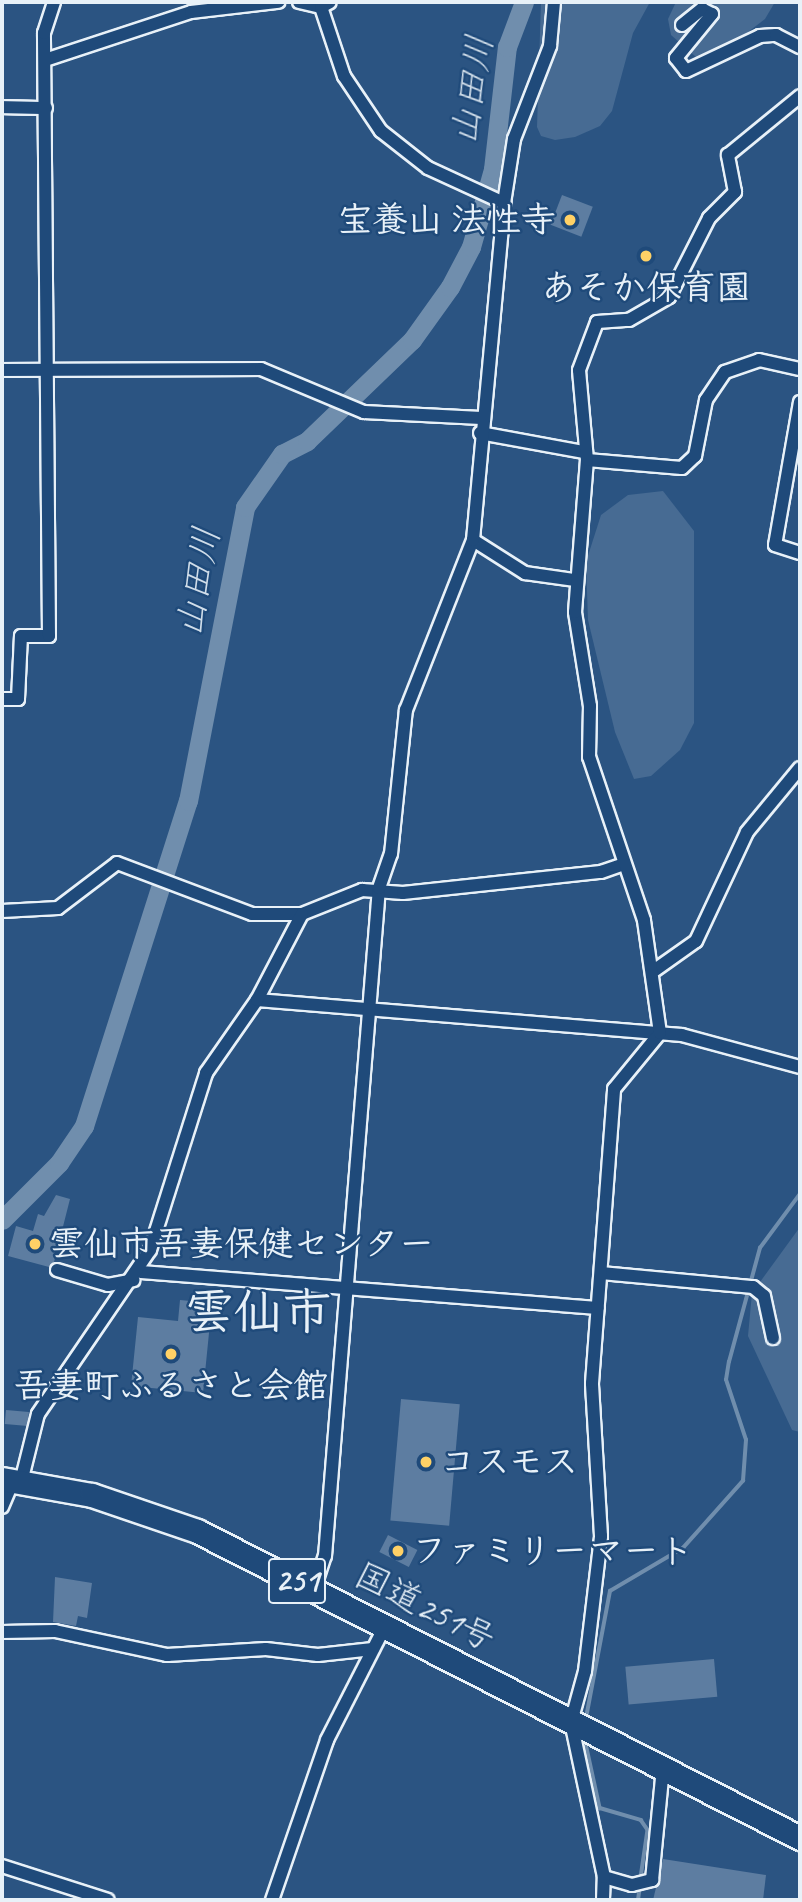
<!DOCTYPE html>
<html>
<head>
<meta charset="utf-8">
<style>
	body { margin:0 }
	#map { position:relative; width:802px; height:1902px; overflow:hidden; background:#2b5482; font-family:Caveat,"Klee One",sans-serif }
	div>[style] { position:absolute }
	.green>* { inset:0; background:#476b93 }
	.stream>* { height:3.5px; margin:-1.75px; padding:0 1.75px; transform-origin:1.75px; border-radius:1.75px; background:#708ead }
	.river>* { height:19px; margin:-9.5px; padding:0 9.5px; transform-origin:9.5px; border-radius:9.5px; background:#708ead }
	.building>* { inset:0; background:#5d7da1; transform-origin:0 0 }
	.roads { filter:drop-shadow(2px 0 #e8f1f8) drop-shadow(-2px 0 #e8f1f8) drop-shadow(0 2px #e8f1f8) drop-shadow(0 -2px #e8f1f8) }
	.street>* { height:12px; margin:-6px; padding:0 6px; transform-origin:6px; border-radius:6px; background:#1f4a7a }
	.highway>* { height:23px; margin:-11.5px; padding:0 11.5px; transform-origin:11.5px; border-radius:11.5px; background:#1f4a7a }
	.dots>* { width:19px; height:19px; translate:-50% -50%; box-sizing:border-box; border:4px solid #1f4a7a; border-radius:50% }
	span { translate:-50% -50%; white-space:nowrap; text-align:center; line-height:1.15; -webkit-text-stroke:5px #1f4a7a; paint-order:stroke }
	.shield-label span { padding:2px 5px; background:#1f4a7a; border:2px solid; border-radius:5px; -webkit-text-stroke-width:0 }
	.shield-label { font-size:33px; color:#e8f1f8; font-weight:700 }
	.poi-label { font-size:35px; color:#e8f1f8; font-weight:700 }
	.right { translate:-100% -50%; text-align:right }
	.left { translate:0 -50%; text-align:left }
	.street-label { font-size:35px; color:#e8f1f8 }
	.water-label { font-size:37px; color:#d0dde9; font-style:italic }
	.town-label { font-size:49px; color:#e8f1f8; font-weight:700 }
	.frame { position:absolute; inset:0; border:4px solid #e8f1f8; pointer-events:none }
</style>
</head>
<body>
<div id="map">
	<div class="green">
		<div style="clip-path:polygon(541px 2px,650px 2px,633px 33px,612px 111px,600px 126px,575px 137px,555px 140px,541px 136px,537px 127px)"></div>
		<div style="clip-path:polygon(676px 2px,775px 2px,765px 19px,717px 56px,696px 57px,671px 35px,668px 19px)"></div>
		<div style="clip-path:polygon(663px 491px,694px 531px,694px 723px,680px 750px,651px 776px,634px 779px,615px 732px,588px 620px,586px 562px,601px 515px,628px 495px)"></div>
		<div style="clip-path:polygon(800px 1227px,800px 1432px,792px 1430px,748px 1336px,752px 1293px)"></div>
	</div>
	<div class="stream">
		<div style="left:586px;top:1718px;width:129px;rotate:-79.3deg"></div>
		<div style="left:610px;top:1591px;width:85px;rotate:-30.5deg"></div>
		<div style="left:683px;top:1548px;width:90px;rotate:-48.2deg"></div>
		<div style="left:743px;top:1481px;width:41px;rotate:-85.8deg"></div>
		<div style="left:746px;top:1440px;width:63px;rotate:-108.4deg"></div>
		<div style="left:726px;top:1380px;width:18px;rotate:-81deg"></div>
		<div style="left:729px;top:1362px;width:118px;rotate:-74.8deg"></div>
		<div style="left:760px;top:1248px;width:67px;rotate:-53.5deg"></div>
		<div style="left:585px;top:1739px;width:71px;rotate:77.7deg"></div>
		<div style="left:600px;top:1808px;width:43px;rotate:16.3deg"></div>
		<div style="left:641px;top:1820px;width:12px;rotate:55deg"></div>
		<div style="left:648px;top:1830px;width:49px;rotate:98.3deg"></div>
		<div style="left:638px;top:1900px;width:14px;rotate:-82deg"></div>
	</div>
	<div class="river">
		<div style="left:2px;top:1220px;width:81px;rotate:-45deg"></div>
		<div style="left:59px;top:1163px;width:45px;rotate:-56deg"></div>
		<div style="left:84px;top:1126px;width:341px;rotate:-72.3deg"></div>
		<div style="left:188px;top:801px;width:299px;rotate:-79deg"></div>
		<div style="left:245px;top:507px;width:65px;rotate:-55.1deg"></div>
		<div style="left:282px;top:454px;width:28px;rotate:-27deg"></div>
		<div style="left:307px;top:441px;width:146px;rotate:-43.9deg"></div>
		<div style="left:412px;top:340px;width:65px;rotate:-54.4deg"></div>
		<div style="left:450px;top:287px;width:45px;rotate:-62.3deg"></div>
		<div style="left:471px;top:247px;width:81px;rotate:-74.2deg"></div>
		<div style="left:493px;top:169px;width:123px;rotate:-83.5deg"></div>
		<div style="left:507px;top:47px;width:48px;rotate:-69.3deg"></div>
	</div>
	<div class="building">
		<div style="left:562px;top:195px;width:33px;height:32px;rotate:21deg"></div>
		<div style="clip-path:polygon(56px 1195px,70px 1199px,54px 1262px,49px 1267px,8px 1256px,16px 1226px,33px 1231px,38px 1214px,44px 1216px)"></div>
		<div style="clip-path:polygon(180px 1300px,212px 1303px,203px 1393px,131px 1386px,138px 1317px,178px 1321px)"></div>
		<div style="left:401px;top:1399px;width:59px;height:122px;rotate:5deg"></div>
		<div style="left:6px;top:1410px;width:23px;height:14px;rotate:5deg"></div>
		<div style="left:388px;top:1535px;width:33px;height:19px;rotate:27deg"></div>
		<div style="clip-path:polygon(55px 1577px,92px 1583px,87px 1618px,78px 1616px,76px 1626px,53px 1622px)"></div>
		<div style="left:714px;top:1659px;width:38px;height:89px;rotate:85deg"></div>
		<div style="clip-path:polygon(663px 1859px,766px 1875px,763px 1900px,653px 1900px)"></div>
	</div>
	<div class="roads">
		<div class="street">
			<div style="left:299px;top:2px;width:23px;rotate:13deg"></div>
			<div style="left:321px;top:7px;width:10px;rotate:-29deg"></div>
			<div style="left:321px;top:7px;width:73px;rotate:71.6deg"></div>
			<div style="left:344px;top:76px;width:66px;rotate:56.1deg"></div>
			<div style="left:381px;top:131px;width:60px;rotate:38.2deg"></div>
			<div style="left:428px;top:168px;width:84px;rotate:24.7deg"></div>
			<div style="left:682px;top:25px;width:26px;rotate:-39deg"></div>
			<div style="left:702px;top:9px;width:11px;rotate:27deg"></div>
			<div style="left:712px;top:14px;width:57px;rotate:129.3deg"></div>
			<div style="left:676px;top:58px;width:16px;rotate:52deg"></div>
			<div style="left:686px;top:71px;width:82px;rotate:-25.3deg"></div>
			<div style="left:760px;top:36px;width:16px;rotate:-4deg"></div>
			<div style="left:776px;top:35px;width:27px;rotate:27deg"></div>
			<div style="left:45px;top:60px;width:154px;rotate:-18.2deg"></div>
			<div style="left:191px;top:12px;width:88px;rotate:-6.6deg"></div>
			<div style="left:2px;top:107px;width:44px;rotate:1.3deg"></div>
			<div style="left:2px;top:370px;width:259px;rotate:-0.2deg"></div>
			<div style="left:261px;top:369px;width:112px;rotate:22.7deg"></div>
			<div style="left:364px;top:412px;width:117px;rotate:2.9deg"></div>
			<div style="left:800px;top:402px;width:145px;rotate:99.9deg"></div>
			<div style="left:775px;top:545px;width:26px;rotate:18deg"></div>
			<div style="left:480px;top:433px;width:106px;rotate:10.4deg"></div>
			<div style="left:587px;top:460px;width:95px;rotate:4.8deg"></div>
			<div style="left:682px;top:468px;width:18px;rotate:-43deg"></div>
			<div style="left:695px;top:456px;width:57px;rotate:-78.9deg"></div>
			<div style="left:706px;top:400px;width:34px;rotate:-56deg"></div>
			<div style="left:725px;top:372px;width:36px;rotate:-19deg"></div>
			<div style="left:759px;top:360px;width:42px;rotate:12.4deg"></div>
			<div style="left:473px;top:540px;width:62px;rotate:32.4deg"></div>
			<div style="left:525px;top:573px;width:49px;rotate:8.1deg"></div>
			<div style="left:2px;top:699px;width:16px"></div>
			<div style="left:18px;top:699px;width:63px;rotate:-87.3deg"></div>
			<div style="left:21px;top:636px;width:28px"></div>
			<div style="left:49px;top:636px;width:603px;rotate:-90.48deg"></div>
			<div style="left:44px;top:33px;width:33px;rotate:-72deg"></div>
			<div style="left:2px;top:911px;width:56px;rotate:-3.1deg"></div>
			<div style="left:58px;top:908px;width:74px;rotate:-37.3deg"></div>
			<div style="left:117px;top:863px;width:144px;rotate:20.7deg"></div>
			<div style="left:252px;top:914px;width:50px"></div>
			<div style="left:302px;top:914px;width:65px;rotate:-21.8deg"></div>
			<div style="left:362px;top:890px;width:41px;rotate:4.2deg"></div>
			<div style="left:403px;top:893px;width:199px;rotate:-6.1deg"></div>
			<div style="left:601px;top:872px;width:21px;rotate:-19deg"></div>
			<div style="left:655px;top:970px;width:50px;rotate:-35.3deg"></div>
			<div style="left:696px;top:941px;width:120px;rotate:-64.9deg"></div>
			<div style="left:747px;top:832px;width:83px;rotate:-50.4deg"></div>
			<div style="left:257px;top:1000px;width:426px;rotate:4.7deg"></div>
			<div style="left:682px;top:1035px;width:122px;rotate:15.2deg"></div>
			<div style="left:57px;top:1270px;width:53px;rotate:16.4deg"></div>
			<div style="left:108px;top:1285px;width:26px;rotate:-11deg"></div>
			<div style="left:141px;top:1272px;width:458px;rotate:4.5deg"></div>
			<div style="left:601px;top:1273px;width:153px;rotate:5.3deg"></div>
			<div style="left:753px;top:1287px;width:14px;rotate:39deg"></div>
			<div style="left:764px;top:1296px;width:43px;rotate:77.9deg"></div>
			<div style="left:21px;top:1482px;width:70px;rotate:-76deg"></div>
			<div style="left:38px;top:1414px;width:199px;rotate:-55.7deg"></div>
			<div style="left:150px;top:1250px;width:186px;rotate:-72.4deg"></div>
			<div style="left:206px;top:1073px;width:89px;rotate:-55.1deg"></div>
			<div style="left:257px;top:1000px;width:97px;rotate:-62.4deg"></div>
			<div style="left:2px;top:1507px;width:28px;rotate:-67deg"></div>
			<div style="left:314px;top:1589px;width:35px;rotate:-72deg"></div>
			<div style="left:325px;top:1556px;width:670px;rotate:-85.38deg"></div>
			<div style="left:379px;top:888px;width:36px;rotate:-71deg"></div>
			<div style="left:391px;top:854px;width:145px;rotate:-84.1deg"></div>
			<div style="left:406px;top:710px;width:183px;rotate:-68.5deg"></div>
			<div style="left:473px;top:540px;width:338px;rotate:-84.7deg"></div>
			<div style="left:504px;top:203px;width:65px;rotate:-81.1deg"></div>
			<div style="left:514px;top:139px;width:100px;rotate:-68.8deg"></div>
			<div style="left:550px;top:46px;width:44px;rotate:-84.8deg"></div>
			<div style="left:2px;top:1632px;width:53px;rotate:-1.1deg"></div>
			<div style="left:55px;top:1631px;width:115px;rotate:12.1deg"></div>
			<div style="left:167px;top:1655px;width:99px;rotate:-3.5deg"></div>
			<div style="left:266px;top:1649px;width:52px;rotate:6.6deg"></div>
			<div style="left:318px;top:1655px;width:55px;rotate:-6.2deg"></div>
			<div style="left:2px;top:1866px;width:111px;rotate:17.8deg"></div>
			<div style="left:604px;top:1877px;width:29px;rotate:16deg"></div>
			<div style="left:632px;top:1885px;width:21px;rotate:-14deg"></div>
			<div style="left:652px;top:1880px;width:113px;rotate:-84.4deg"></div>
			<div style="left:272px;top:1900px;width:169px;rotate:-71deg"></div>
			<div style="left:327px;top:1740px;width:128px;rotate:-63deg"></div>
			<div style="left:603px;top:1900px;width:23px;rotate:-88deg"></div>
			<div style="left:604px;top:1877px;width:158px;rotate:-102deg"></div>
			<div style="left:571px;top:1722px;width:53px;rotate:-74.6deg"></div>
			<div style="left:585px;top:1671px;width:136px;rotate:-83.2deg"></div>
			<div style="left:601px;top:1536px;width:153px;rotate:-93.4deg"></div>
			<div style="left:592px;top:1383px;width:295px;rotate:-85.7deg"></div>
			<div style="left:614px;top:1089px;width:72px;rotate:-50.6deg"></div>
			<div style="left:660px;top:1033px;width:114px;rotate:-98.1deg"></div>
			<div style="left:644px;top:920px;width:172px;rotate:-108.6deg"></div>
			<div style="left:589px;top:757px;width:51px;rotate:-88.9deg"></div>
			<div style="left:590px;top:706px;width:95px;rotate:-99.1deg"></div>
			<div style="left:575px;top:612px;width:152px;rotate:-85.5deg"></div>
			<div style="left:587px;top:460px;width:90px;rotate:-95.1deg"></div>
			<div style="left:579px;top:370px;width:51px;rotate:-69.4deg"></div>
			<div style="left:597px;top:322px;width:32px;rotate:-4deg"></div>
			<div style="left:629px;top:320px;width:46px;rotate:-29.9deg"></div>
			<div style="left:669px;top:297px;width:89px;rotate:-63.1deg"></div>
			<div style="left:709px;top:218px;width:37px;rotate:-45deg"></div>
			<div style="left:735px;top:192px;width:38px;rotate:-101deg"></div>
			<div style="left:728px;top:155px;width:93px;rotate:-39.3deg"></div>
		</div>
		<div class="highway">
			<div style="left:2px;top:1479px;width:91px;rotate:10.1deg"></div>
			<div style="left:92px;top:1495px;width:111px;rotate:18.9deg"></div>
			<div style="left:197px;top:1531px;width:677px;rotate:26.98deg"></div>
		</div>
	</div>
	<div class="dots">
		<div style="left:570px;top:220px;background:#ffd166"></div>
		<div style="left:646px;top:256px;background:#ffd166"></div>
		<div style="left:35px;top:1244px;background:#ffd166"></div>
		<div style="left:171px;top:1354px;background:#ffd166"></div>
		<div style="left:426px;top:1462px;background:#ffd166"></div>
		<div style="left:398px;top:1551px;background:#ffd166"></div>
	</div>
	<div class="shield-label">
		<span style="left:297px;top:1581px">251</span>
	</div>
	<div class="poi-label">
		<span class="right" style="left:556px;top:220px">宝養山 法性寺</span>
		<span style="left:646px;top:288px">あそか保育園</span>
		<span class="left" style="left:49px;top:1244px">雲仙市吾妻保健センター</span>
		<span style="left:171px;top:1386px">吾妻町ふるさと会館</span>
		<span class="left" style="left:440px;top:1462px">コスモス</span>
		<span class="left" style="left:412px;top:1551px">ファミリーマート</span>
	</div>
	<div class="street-label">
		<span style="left:425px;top:1607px;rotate:27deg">国道251号</span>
	</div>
	<div class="water-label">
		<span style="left:472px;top:90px;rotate:-81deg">山田川</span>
		<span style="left:198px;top:582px;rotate:-80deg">山田川</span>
	</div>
	<div class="town-label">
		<span style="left:258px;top:1312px">雲仙市</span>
	</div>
	<div class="frame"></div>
</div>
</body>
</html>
